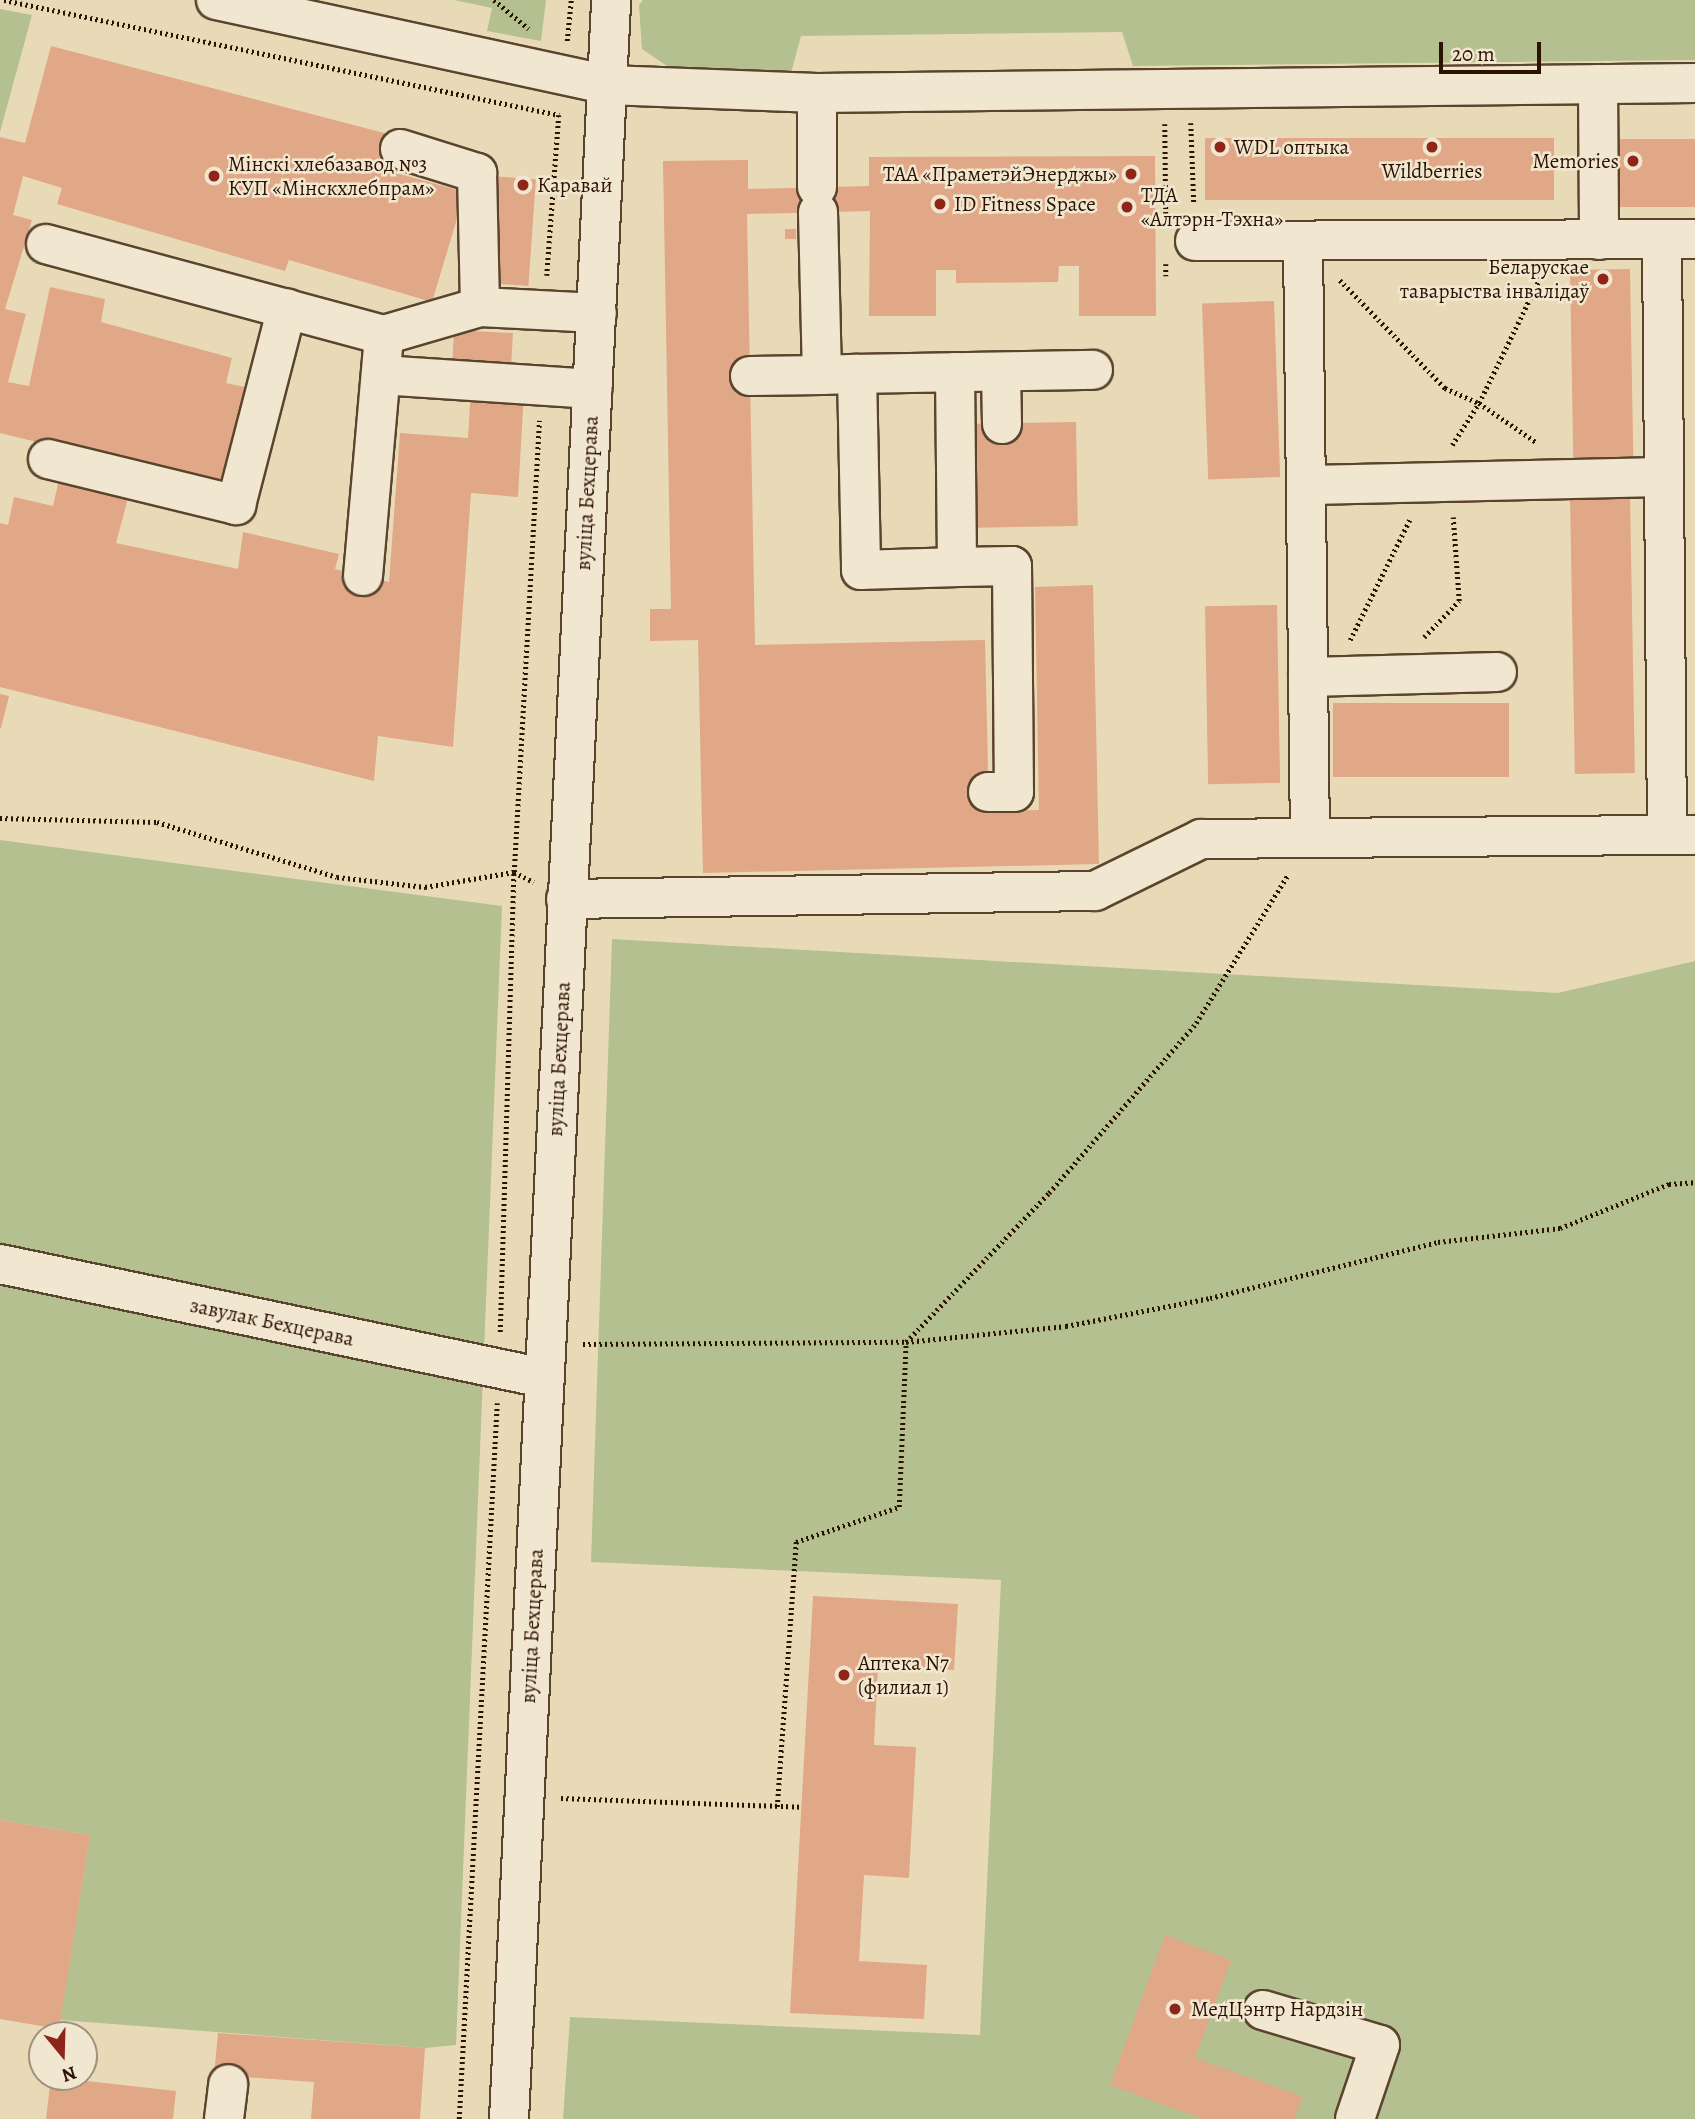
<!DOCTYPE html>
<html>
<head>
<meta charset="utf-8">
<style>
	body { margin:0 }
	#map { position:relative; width:1695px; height:2119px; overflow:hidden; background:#e9dab7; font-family:Alegreya,serif }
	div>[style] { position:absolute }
	.green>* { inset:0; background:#b4c090 }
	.building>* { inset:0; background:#e0a887; transform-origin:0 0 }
	.path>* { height:4.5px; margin-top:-2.25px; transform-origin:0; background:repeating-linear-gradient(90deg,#2c1200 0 2px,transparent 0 5.5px) }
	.roads { filter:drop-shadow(2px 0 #5b442e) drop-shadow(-2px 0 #5b442e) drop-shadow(0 2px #5b442e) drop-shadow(0 -2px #5b442e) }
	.minor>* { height:38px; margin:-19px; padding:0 19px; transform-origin:19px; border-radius:19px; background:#f1e7d0 }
	.dots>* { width:19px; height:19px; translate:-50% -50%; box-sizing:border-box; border:4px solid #f1e7d0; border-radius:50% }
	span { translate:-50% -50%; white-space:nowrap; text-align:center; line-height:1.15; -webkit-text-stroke:5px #f1e7d0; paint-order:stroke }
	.poi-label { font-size:21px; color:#2c1200 }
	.left { translate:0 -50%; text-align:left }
	.right { translate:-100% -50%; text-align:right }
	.street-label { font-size:21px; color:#2c1200 }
	.north { position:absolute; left:28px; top:2021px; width:70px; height:70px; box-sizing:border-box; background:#f1e7d0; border:2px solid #a2927d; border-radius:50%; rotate:161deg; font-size:19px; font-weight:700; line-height:28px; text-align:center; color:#2c1200 }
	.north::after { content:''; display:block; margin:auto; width:24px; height:32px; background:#8f2418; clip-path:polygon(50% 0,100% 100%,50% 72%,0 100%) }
	.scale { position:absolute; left:1439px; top:42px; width:102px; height:32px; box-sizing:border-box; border:4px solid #2c1200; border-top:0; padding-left:9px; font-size:21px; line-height:24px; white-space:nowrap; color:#2c1200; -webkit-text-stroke:5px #f1e7d0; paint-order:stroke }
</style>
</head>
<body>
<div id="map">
	<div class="green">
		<div style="clip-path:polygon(454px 0,546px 0,541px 41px,487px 31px,492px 8px)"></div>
		<div style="clip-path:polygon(643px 0,1695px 0,1695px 60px,1133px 66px,1122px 32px,801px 36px,791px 73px,673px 70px,642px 49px,639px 5px)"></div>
		<div style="clip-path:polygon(0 9px,32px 15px,0 132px)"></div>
		<div style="clip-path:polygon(0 840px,502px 906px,456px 2045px,425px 2048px,60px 2020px,90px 1835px,0 1820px)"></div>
		<div style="clip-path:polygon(612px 939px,1558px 993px,1695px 961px,1695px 2119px,563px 2119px,570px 2017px,980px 2035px,1001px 1580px,591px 1562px)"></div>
	</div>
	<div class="building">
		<div style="clip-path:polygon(51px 46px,388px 134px,378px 168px,465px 192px,432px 302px,289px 260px,285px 271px,57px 204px,62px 188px,23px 176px,13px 215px,32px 220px,5px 309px,26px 314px,8px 382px,29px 386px,50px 287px,105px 299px,101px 322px,232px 358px,226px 383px,254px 389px,228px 489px,0 433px,0 137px,25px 143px)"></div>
		<div style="left:1554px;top:138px;width:62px;height:349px;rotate:90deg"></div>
		<div style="left:1695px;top:139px;width:68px;height:76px;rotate:90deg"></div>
		<div style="clip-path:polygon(1155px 156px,1156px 316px,1079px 316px,1079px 266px,1059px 266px,1058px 282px,956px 283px,956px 270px,936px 270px,936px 316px,869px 316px,870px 211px,747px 214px,755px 645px,985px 640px,989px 811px,1039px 810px,1035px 587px,1093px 585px,1099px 864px,703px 873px,698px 640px,650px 641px,650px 609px,671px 609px,663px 161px,748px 160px,748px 189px,869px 186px,869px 157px)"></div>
		<div style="left:490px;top:176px;width:46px;height:107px;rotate:4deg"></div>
		<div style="left:785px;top:229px;width:11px;height:10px"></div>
		<div style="left:1630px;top:269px;width:188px;height:60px;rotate:89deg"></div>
		<div style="left:1274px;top:301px;width:176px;height:72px;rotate:88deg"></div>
		<div style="left:454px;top:330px;width:59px;height:38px;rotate:3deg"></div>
		<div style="clip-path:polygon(471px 388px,524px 391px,518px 497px,471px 493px,453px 747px,378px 736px,374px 781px,0 687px,0 523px,8px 525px,14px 497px,53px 506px,61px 471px,131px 487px,116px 543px,238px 569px,243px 532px,339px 554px,335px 569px,389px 582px,400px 433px,468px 438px)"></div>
		<div style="left:1076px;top:422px;width:104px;height:100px;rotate:89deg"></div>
		<div style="left:1630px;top:494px;width:279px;height:60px;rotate:89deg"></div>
		<div style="left:1277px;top:605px;width:178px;height:72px;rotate:89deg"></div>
		<div style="clip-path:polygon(0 694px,9px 696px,1px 728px,0 728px)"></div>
		<div style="left:1509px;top:703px;width:74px;height:176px;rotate:90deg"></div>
		<div style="clip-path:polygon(813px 1596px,958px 1604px,954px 1670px,878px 1666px,874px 1745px,916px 1747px,909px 1878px,864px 1875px,859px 1961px,927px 1965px,924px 2019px,790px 2013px)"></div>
		<div style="clip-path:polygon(0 1820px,90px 1835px,59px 2029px,0 2019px)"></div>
		<div style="clip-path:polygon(1165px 1935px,1231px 1960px,1195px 2058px,1303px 2097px,1294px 2119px,1203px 2119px,1110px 2085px)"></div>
		<div style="clip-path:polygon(218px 2033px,425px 2048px,420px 2119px,311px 2119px,314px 2082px,214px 2075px)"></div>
		<div style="clip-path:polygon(51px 2077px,176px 2091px,173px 2119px,46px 2119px)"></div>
	</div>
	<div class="path">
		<div style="left:4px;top:0;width:567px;rotate:11.71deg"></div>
		<div style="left:559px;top:115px;width:161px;rotate:94.3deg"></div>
		<div style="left:494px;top:0;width:45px;rotate:39.6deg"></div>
		<div style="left:567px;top:41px;width:41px;rotate:-84.4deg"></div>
		<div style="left:1191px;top:123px;width:82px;rotate:87.9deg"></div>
		<div style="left:1165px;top:124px;width:96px;rotate:89.4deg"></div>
		<div style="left:1166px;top:264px;width:12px;rotate:90deg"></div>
		<div style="left:1340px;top:280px;width:151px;rotate:45.8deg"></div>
		<div style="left:1445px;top:388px;width:37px;rotate:24deg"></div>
		<div style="left:1479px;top:403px;width:69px;rotate:34.4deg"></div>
		<div style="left:1452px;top:445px;width:50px;rotate:-57.3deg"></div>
		<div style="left:1479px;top:403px;width:141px;rotate:-64deg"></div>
		<div style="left:1424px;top:637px;width:50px;rotate:-45.8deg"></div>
		<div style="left:1459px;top:601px;width:84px;rotate:-94.1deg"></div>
		<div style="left:1350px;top:640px;width:135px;rotate:-63.6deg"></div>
		<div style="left:0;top:818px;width:157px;rotate:1.5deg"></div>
		<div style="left:157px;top:822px;width:188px;rotate:17deg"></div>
		<div style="left:337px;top:877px;width:89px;rotate:6.5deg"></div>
		<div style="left:425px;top:887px;width:90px;rotate:-9.6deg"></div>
		<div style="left:514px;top:872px;width:22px;rotate:27deg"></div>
		<div style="left:500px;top:1332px;width:460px;rotate:-88.3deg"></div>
		<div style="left:514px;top:872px;width:452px;rotate:-86.8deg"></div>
		<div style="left:583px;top:1344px;width:323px;rotate:-0.4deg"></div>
		<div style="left:906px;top:1342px;width:161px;rotate:-5.7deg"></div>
		<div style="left:1066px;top:1326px;width:147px;rotate:-11deg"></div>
		<div style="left:1210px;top:1298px;width:235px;rotate:-13.8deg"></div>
		<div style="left:1438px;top:1242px;width:123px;rotate:-6.5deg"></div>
		<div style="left:1560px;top:1228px;width:118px;rotate:-22deg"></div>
		<div style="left:1669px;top:1184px;width:26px;rotate:-4deg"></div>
		<div style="left:561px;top:1798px;width:240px;rotate:2.1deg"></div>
		<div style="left:777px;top:1807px;width:266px;rotate:-85.9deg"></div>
		<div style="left:796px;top:1542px;width:109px;rotate:-18.8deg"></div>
		<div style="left:899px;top:1507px;width:165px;rotate:-87.6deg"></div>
		<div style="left:906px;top:1342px;width:207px;rotate:-46.2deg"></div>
		<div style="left:1049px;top:1193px;width:225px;rotate:-49.1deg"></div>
		<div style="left:1196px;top:1023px;width:173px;rotate:-58.2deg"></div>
		<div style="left:459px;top:2119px;width:717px;rotate:-86.96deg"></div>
	</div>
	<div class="roads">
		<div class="minor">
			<div style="left:216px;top:0;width:401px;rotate:12.2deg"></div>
			<div style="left:608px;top:85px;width:209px;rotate:2.2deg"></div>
			<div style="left:817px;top:93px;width:878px;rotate:-0.65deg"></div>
			<div style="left:1598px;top:84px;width:156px;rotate:89.6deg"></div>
			<div style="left:817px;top:93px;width:94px;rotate:90deg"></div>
			<div style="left:400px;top:149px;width:81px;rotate:17.3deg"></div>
			<div style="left:477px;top:173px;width:134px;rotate:88.7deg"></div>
			<div style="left:818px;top:212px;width:163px;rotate:88.6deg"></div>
			<div style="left:822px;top:375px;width:35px;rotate:-2deg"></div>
			<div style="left:857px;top:374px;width:196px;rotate:88.8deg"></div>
			<div style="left:861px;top:570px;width:96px;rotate:-1.8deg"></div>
			<div style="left:1662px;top:239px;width:596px;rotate:89.52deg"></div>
			<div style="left:1195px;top:241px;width:500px;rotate:-0.23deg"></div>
			<div style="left:1303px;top:242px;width:596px;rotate:89.33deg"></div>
			<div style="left:46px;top:244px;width:350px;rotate:15.1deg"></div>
			<div style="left:955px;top:372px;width:195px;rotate:89.4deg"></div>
			<div style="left:957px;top:567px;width:55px;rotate:-1deg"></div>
			<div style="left:1012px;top:566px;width:226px;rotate:89.5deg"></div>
			<div style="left:1014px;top:792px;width:26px;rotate:180deg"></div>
			<div style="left:1001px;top:372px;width:52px;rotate:88.9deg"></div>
			<div style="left:857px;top:374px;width:236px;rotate:-1deg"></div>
			<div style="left:381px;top:375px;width:212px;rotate:3.8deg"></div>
			<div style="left:750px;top:376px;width:72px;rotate:-0.8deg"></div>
			<div style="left:48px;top:459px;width:194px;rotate:13.7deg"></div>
			<div style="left:236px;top:505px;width:203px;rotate:-75.5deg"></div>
			<div style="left:1308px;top:485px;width:356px;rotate:-1.3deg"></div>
			<div style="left:363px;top:576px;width:242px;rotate:-85deg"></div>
			<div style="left:384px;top:335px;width:100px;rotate:-16.3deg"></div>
			<div style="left:480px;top:307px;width:117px;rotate:2.9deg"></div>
			<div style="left:1308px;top:677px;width:189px;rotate:-1.5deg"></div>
			<div style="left:566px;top:899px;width:529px;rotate:-0.87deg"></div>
			<div style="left:1095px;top:891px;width:118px;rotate:-26.1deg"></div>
			<div style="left:1201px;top:839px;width:494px;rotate:-0.5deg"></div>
			<div style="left:0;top:1264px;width:556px;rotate:11.84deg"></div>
			<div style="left:1263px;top:2010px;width:122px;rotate:16.7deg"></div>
			<div style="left:1380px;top:2045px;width:78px;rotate:108.7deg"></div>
			<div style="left:224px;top:2119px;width:35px;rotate:-83deg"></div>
			<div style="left:509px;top:2119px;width:2121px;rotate:-87.24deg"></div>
		</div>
	</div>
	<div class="dots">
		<div style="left:1220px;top:147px;background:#8f2418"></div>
		<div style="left:1432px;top:147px;background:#8f2418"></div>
		<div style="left:1633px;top:161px;background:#8f2418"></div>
		<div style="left:1131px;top:174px;background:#8f2418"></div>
		<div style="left:214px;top:176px;background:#8f2418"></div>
		<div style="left:523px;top:185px;background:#8f2418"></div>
		<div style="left:940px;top:204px;background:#8f2418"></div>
		<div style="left:1127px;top:207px;background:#8f2418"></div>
		<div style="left:1603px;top:279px;background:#8f2418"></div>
		<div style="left:844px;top:1675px;background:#8f2418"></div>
		<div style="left:1175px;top:2009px;background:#8f2418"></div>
	</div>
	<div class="poi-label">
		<span class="left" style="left:1234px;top:147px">WDL оптыка</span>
		<span class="right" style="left:1619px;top:161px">Memories</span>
		<span class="left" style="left:228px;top:176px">Мінскі хлебазавод №3<br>КУП «Мінскхлебпрам»</span>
		<span style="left:1432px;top:171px">Wildberries</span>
		<span class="right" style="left:1117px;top:174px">ТАА «ПраметэйЭнерджы»</span>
		<span class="left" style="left:537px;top:185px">Каравай</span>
		<span class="left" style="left:1141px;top:207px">ТДА<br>«Алтэрн-Тэхна»</span>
		<span class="left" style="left:954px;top:204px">ID Fitness Space</span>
		<span class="right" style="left:1589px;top:279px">Беларускае<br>таварыства інвалідаў</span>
		<span class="left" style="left:858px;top:1675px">Аптека N7<br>(филиал 1)</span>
		<span class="left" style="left:1191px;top:2009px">МедЦэнтр Нардзін</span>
	</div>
	<div class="street-label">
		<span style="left:587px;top:493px;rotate:-87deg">вуліца Бехцерава</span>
		<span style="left:559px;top:1059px;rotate:-87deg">вуліца Бехцерава</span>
		<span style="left:272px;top:1322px;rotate:12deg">завулак Бехцерава</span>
		<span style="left:532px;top:1626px;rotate:-87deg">вуліца Бехцерава</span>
	</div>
	<div class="north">N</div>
	<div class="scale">20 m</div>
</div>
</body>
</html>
